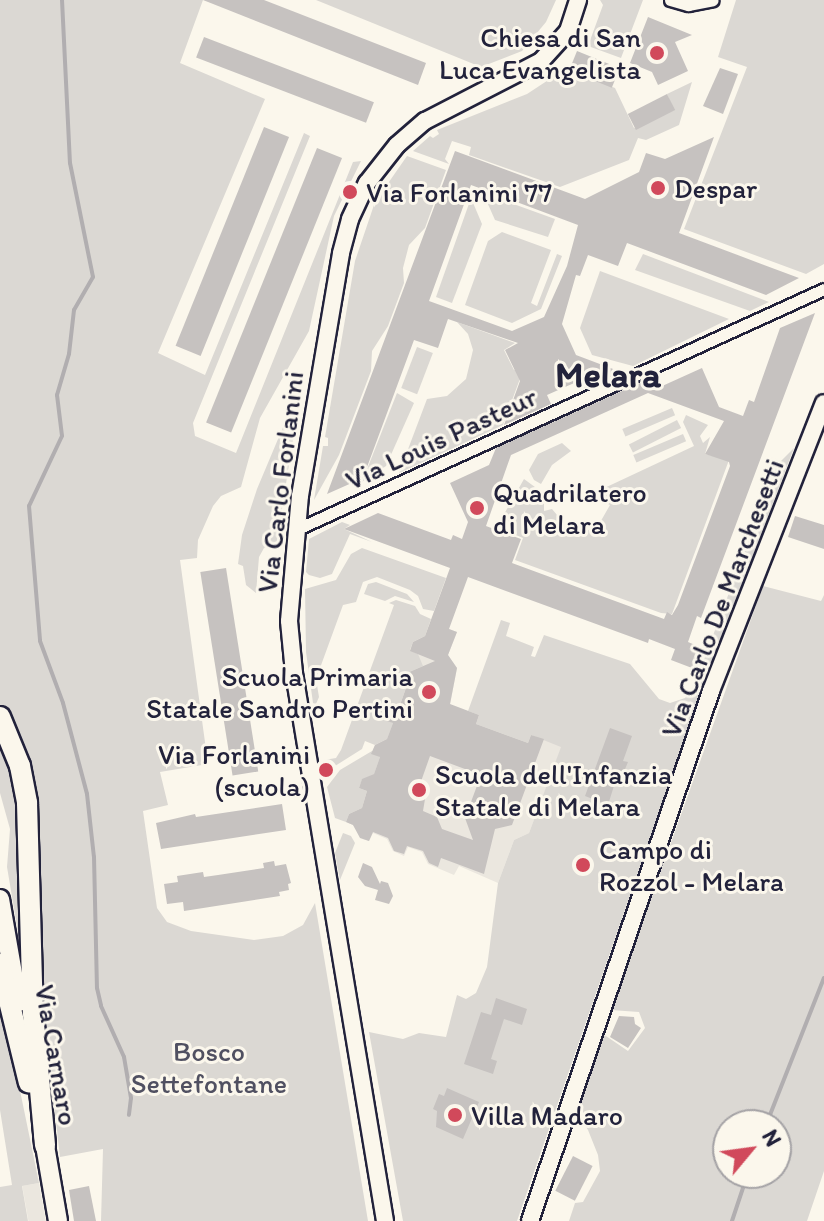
<!DOCTYPE html>
<html>
<head>
<meta charset="utf-8">
<style>
	body { margin:0 }
	#map { position:relative; width:824px; height:1221px; overflow:hidden; background:#fbf7ec; font-family:Itim,sans-serif }
	div>[style] { position:absolute }
	.built>* { inset:0; background:#ebe7df; transform-origin:0 0 }
	.green>* { inset:0; background:#dbd8d3; transform-origin:0 0 }
	.stream>* { height:4px; margin:-2px; padding:0 2px; transform-origin:2px; border-radius:2px; background:#b1aeb0 }
	.building>* { inset:0; background:#c6c2c0; transform-origin:0 0 }
	.roads { filter:drop-shadow(2px 0 #22223b) drop-shadow(-2px 0 #22223b) drop-shadow(0 2px #22223b) drop-shadow(0 -2px #22223b) }
	.street>* { height:11px; margin:-5.5px; padding:0 5.5px; transform-origin:5.5px; border-radius:5.5px; background:#fbf7ec }
	.secondary>* { height:16px; margin:-8px; padding:0 8px; transform-origin:8px; border-radius:8px; background:#fbf7ec }
	.primary>* { height:18px; margin:-9px; padding:0 9px; transform-origin:9px; border-radius:9px; background:#fbf7ec }
	.highway>* { height:20px; margin:-10px; padding:0 10px; transform-origin:10px; border-radius:10px; background:#fbf7ec }
	.dots>* { width:22px; height:22px; translate:-50% -50%; box-sizing:border-box; border:4px solid #fbf7ec; border-radius:50% }
	span { translate:-50% -50%; white-space:nowrap; text-align:center; line-height:1.15; -webkit-text-stroke:6px #fbf7ec; paint-order:stroke }
	.poi-label { font-size:28px; color:#22223b }
	.right { translate:-100% -50%; text-align:right }
	.left { translate:0 -50%; text-align:left }
	.street-label { font-size:28px; color:#22223b }
	.park-label { font-size:28px; color:#505061 }
	.district-label { font-size:36px; color:#22223b; font-weight:700 }
	.north { position:absolute; left:712px; top:1109px; width:80px; height:80px; box-sizing:border-box; background:#fbf7ec; border:2px solid #a4a2a5; border-radius:50%; rotate:61deg; font-size:22px; font-weight:700; line-height:32px; text-align:center; color:#22223b }
	.north::after { content:''; display:block; margin:auto; width:28px; height:36px; background:#d1495b; clip-path:polygon(50% 0,100% 100%,50% 72%,0 100%) }
</style>
</head>
<body>
<div id="map">
	<div class="built">
		<div style="clip-path:polygon(449px 629px,457px 632px,448px 655px,457px 668px,450px 705px,479px 715px,476px 724px,528px 743px,531px 735px,562px 746px,529px 833px,514px 840px,498px 883px,459px 866px,454px 875px,428px 864px,422px 852px,408px 847px,404px 856px,393px 851px,387px 839px,373px 833px,369px 841px,363px 839px,353px 825px,346px 822px,349px 814px,362px 808px,367px 791px,359px 788px,375px 745px,387px 739px,384px 720px,387px 711px,400px 705px,406px 689px,397px 685px,413px 642px)"></div>
		<div style="left:39px;top:1183px;width:39px;height:17px;rotate:80deg"></div>
	</div>
	<div class="green">
		<div style="clip-path:polygon(0 0,203px 0,180px 63px,265px 99px,158px 353px,205px 375px,304px 133px,310px 136px,193px 423px,195px 436px,236px 453px,353px 162px,361px 161px,334px 216px,309px 331px,260px 418px,241px 487px,221px 496px,213px 506px,198px 540px,197px 558px,180px 560px,208px 764px,160px 772px,168px 805px,143px 811px,157px 908px,167px 922px,191px 931px,254px 940px,283px 936px,303px 925px,315px 903px,368px 1221px,101px 1221px,103px 1149px,60px 1157px,44px 1014px,43px 943px,19px 938px,7px 867px,10px 829px,0 793px)"></div>
		<div style="clip-path:polygon(316px 0,556px 0,546px 22px,522px 51px,481px 67px)"></div>
		<div style="clip-path:polygon(600px 0,643px 0,621px 58px,588px 46px,603px 5px)"></div>
		<div style="clip-path:polygon(736px 0,824px 0,824px 264px,806px 274px,684px 229px,747px 67px,718px 57px)"></div>
		<div style="clip-path:polygon(569px 70px,615px 88px,634px 128px,674px 110px,667px 94px,692px 82px,679px 125px,646px 140px,638px 138px,629px 160px,560px 187px,469px 155px,471px 147px,452px 141px,445px 159px,449px 164px,413px 151px,430px 136px,433px 138px,439px 134px,437px 130px,527px 94px,559px 73px,566px 80px)"></div>
		<div style="clip-path:polygon(407px 156px,446px 170px,425px 228px,409px 245px,403px 268px,404px 283px,388px 326px,372px 351px,371px 371px,339px 455px,314px 500px,323px 446px,328px 446px,328px 438px,325px 437px,355px 261px,375px 202px)"></div>
		<div style="clip-path:polygon(483px 193px,555px 219px,548px 237px,495px 220px)"></div>
		<div style="clip-path:polygon(471px 198px,482px 224px,452px 303px,436px 297px)"></div>
		<div style="clip-path:polygon(502px 232px,551px 250px,531px 303px,537px 306px,557px 254px,562px 256px,541px 309px,512px 323px,465px 305px,488px 241px)"></div>
		<div style="clip-path:polygon(643px 254px,769px 302px,750px 311px,635px 270px)"></div>
		<div style="clip-path:polygon(600px 271px,729px 319px,633px 366px,592px 355px,580px 328px)"></div>
		<div style="clip-path:polygon(457px 322px,515px 343px,504px 350px,514px 370px,525px 365px,503px 425px,399px 473px,427px 399px,447px 396px,466px 379px,473px 350px,468px 334px)"></div>
		<div style="left:417px;top:347px;width:17px;height:44px;rotate:21deg"></div>
		<div style="clip-path:polygon(302px 382px,277px 541px,264px 548px,259px 557px,256px 593px,246px 585px,243px 566px,238px 564px,242px 535px,257px 489px)"></div>
		<div style="clip-path:polygon(397px 393px,414px 403px,386px 466px,362px 482px)"></div>
		<div style="left:672px;top:408px;width:8px;height:54px;rotate:67deg"></div>
		<div style="clip-path:polygon(686px 415px,708px 425px,700px 436px,703px 443px,710px 437px,705px 454px,729px 460px,672px 614px,661px 613px,515px 560px,523px 538px,504px 530px,506px 524px,495px 530px,524px 479px,539px 490px,538px 495px,544px 496px,544px 511px,552px 509px,568px 528px,586px 531px,598px 526px,610px 505px,594px 497px,598px 491px,694px 446px,683px 422px)"></div>
		<div style="left:677px;top:420px;width:9px;height:54px;rotate:63deg"></div>
		<div style="left:683px;top:434px;width:8px;height:54px;rotate:67deg"></div>
		<div style="clip-path:polygon(562px 443px,571px 451px,552px 465px,541px 484px,534px 480px,529px 470px,538px 454px)"></div>
		<div style="clip-path:polygon(794px 448px,702px 688px,517px 1221px,403px 1221px,369px 1032px,403px 1039px,419px 1033px,446px 1037px,457px 995px,466px 999px,476px 993px,487px 967px,498px 883px,514px 840px,529px 833px,561px 747px,531px 735px,528px 743px,476px 724px,479px 715px,468px 711px,501px 620px,510px 623px,506px 636px,534px 647px,531px 656px,535px 657px,544px 635px,630px 664px,659px 699px,670px 703px,685px 698px,694px 686px,777px 465px)"></div>
		<div style="clip-path:polygon(342px 522px,350px 525px,344px 529px,372px 542px,350px 534px,332px 574px,320px 578px,309px 575px,306px 572px,309px 539px)"></div>
		<div style="clip-path:polygon(362px 548px,446px 578px,434px 611px,423px 609px,418px 596px,410px 590px,377px 577px,363px 582px,356px 602px,343px 605px,316px 679px,319px 697px,316px 704px,313px 703px,306px 652px,305px 589px,336px 580px,351px 554px)"></div>
		<div style="clip-path:polygon(376px 582px,407px 594px,414px 602px,395px 596px,385px 601px,364px 594px,368px 584px)"></div>
		<div style="clip-path:polygon(evenodd,763px 586px,821px 601px,824px 595px,824px 1171px,807px 1221px,569px 1221px,575px 1203px,583px 1202px,600px 1171px,598px 1155px,588px 1130px,576px 1112px,603px 1034px,628px 1051px,645px 1028px,639px 1012px,611px 1010px,763px 586px,728px 1125px,776px 1125px,776px 1173px,728px 1173px,728px 1125px)"></div>
		<div style="clip-path:polygon(396px 600px,415px 606px,420px 614px,431px 619px,425px 636px,413px 642px,410px 650px,418px 654px,423px 666px,400px 676px,397px 685px,406px 688px,400px 705px,387px 711px,384px 719px,393px 723px,387px 739px,375px 745px,365px 741px,362px 749px,335px 766px,326px 778px,329px 773px,324px 760px,336px 758px,341px 750px,394px 605px,389px 603px)"></div>
		<div style="clip-path:polygon(372px 751px,380px 757px,374px 774px,362px 780px,359px 788px,367px 791px,362px 808px,349px 814px,346px 822px,335px 818px,327px 787px,340px 770px)"></div>
		<div style="clip-path:polygon(343px 833px,351px 836px,355px 843px,340px 880px,335px 853px)"></div>
		<div style="clip-path:polygon(0 993px,39px 1183px,22px 1186px,28px 1221px,0 1221px,0 1187px,12px 1185px,0 1110px)"></div>
	</div>
	<div class="stream">
		<div style="left:62px;top:0;width:163px;rotate:87.2deg"></div>
		<div style="left:70px;top:163px;width:116px;rotate:78.6deg"></div>
		<div style="left:93px;top:277px;width:38px;rotate:120deg"></div>
		<div style="left:74px;top:310px;width:44px;rotate:96.5deg"></div>
		<div style="left:69px;top:354px;width:43px;rotate:106.3deg"></div>
		<div style="left:57px;top:395px;width:41px;rotate:83deg"></div>
		<div style="left:62px;top:436px;width:77px;rotate:115.2deg"></div>
		<div style="left:29px;top:506px;width:135px;rotate:85.3deg"></div>
		<div style="left:40px;top:641px;width:66px;rotate:69.6deg"></div>
		<div style="left:63px;top:703px;width:94px;rotate:75.2deg"></div>
		<div style="left:87px;top:794px;width:63px;rotate:83.7deg"></div>
		<div style="left:94px;top:857px;width:131px;rotate:88.7deg"></div>
		<div style="left:97px;top:988px;width:18px;rotate:77deg"></div>
		<div style="left:101px;top:1006px;width:56px;rotate:65.7deg"></div>
		<div style="left:124px;top:1057px;width:42px;rotate:80.3deg"></div>
		<div style="left:131px;top:1098px;width:17px;rotate:97deg"></div>
		<div style="left:766px;top:1125px;width:158px;rotate:-68.5deg"></div>
		<div style="left:732px;top:1221px;width:51px;rotate:-71.6deg"></div>
	</div>
	<div class="building">
		<div style="clip-path:polygon(203px 0,264px 0,426px 63px,418px 85px)"></div>
		<div style="clip-path:polygon(648px 17px,692px 35px,675px 42px,688px 71px,658px 85px,652px 72px,630px 63px)"></div>
		<div style="left:204px;top:37px;width:182px;height:22px;rotate:21deg"></div>
		<div style="left:577px;top:51px;width:46px;height:21px;rotate:22deg"></div>
		<div style="clip-path:polygon(720px 68px,738px 74px,723px 114px,703px 106px)"></div>
		<div style="left:667px;top:94px;width:18px;height:44px;rotate:63deg"></div>
		<div style="left:264px;top:127px;width:27px;height:236px;rotate:22deg"></div>
		<div style="clip-path:polygon(evenodd,714px 137px,679px 233px,799px 278px,766px 295px,627px 243px,618px 266px,588px 255px,580px 276px,576px 275px,562px 324px,576px 355px,621px 372px,585px 388px,581px 380px,547px 395px,551px 404px,504px 425px,520px 381px,505px 350px,518px 343px,448px 319px,438px 348px,414px 340px,363px 478px,327px 494px,455px 151px,585px 199px,639px 172px,646px 153px,665px 159px,714px 137px,471px 185px,578px 225px,567px 266px,544px 317px,512px 331px,429px 301px,471px 185px)"></div>
		<div style="left:317px;top:148px;width:27px;height:296px;rotate:22deg"></div>
		<div style="clip-path:polygon(evenodd,815px 313px,701px 618px,697px 616px,688px 642px,700px 647px,692px 668px,671px 660px,675px 649px,649px 639px,648px 643px,468px 577px,449px 629px,457px 632px,448px 655px,457px 668px,450px 704px,479px 715px,476px 724px,528px 743px,531px 735px,544px 739px,512px 825px,495px 829px,484px 874px,441px 858px,438px 867px,429px 863px,423px 851px,407px 846px,404px 854px,394px 851px,388px 838px,373px 832px,369px 841px,360px 838px,353px 825px,346px 822px,349px 814px,362px 808px,367px 791px,359px 788px,362px 779px,374px 774px,380px 757px,371px 754px,375px 745px,387px 739px,393px 723px,384px 720px,387px 711px,400px 705px,406px 688px,397px 685px,400px 676px,435px 661px,410px 651px,413px 642px,425px 636px,450px 568px,344px 529px,378px 513px,451px 540px,453px 535px,462px 539px,468px 522px,450px 483px,489px 465px,496px 448px,644px 381px,660px 387px,702px 368px,719px 407px,743px 416px,749px 400px,754px 402px,780px 328px,815px 313px,648px 393px,724px 421px,705px 454px,729px 462px,730px 466px,678px 605px,672px 615px,667px 612px,664px 619px,512px 563px,521px 539px,486px 526px,511px 455px,648px 393px,815px 313px,430px 756px,481px 775px,465px 818px,473px 840px,442px 829px,437px 817px,423px 811px,426px 793px,418px 790px,430px 756px)"></div>
		<div style="clip-path:polygon(795px 516px,824px 525px,824px 549px,788px 537px)"></div>
		<div style="left:226px;top:568px;width:206px;height:26px;rotate:81deg"></div>
		<div style="clip-path:polygon(610px 728px,632px 736px,623px 761px,628px 762px,623px 774px,618px 773px,608px 805px,585px 796px)"></div>
		<div style="clip-path:polygon(282px 804px,286px 830px,161px 849px,156px 823px,195px 814px,196px 817px)"></div>
		<div style="clip-path:polygon(274px 861px,275px 866px,286px 864px,291px 883px,288px 884px,289px 890px,279px 892px,280px 896px,184px 911px,183px 902px,167px 904px,164px 884px,178px 882px,177px 876px,203px 872px,204px 877px,218px 875px,264px 868px,263px 863px)"></div>
		<div style="clip-path:polygon(363px 863px,372px 867px,380px 884px,381px 881px,388px 883px,393px 896px,389px 904px,375px 900px,378px 890px,365px 886px,358px 877px)"></div>
		<div style="clip-path:polygon(496px 998px,527px 1009px,522px 1025px,504px 1019px,491px 1059px,497px 1061px,493px 1074px,464px 1064px,481px 1012px,491px 1015px)"></div>
		<div style="clip-path:polygon(619px 1016px,634px 1017px,635px 1024px,641px 1028px,628px 1048px,610px 1037px)"></div>
		<div style="clip-path:polygon(447px 1088px,479px 1102px,463px 1139px,436px 1127px,437px 1111px,433px 1109px,439px 1094px,444px 1096px)"></div>
		<div style="left:573px;top:1156px;width:22px;height:39px;rotate:27deg"></div>
		<div style="clip-path:polygon(89px 1186px,96px 1221px,74px 1221px,69px 1190px)"></div>
	</div>
	<div class="roads">
		<div class="street">
			<div style="left:670px;top:0;width:19px;rotate:16deg"></div>
			<div style="left:688px;top:5px;width:25px;rotate:-11deg"></div>
			<div style="left:295px;top:530px;width:581px;rotate:-24.49deg"></div>
		</div>
		<div class="secondary">
			<div style="left:385px;top:1221px;width:556px;rotate:-99.43deg"></div>
			<div style="left:294px;top:673px;width:52px;rotate:-95.5deg"></div>
			<div style="left:289px;top:621px;width:125px;rotate:-85deg"></div>
			<div style="left:300px;top:496px;width:246px;rotate:-80.4deg"></div>
			<div style="left:341px;top:253px;width:35px;rotate:-75deg"></div>
			<div style="left:350px;top:219px;width:40px;rotate:-65deg"></div>
			<div style="left:367px;top:183px;width:48px;rotate:-51.7deg"></div>
			<div style="left:397px;top:145px;width:37px;rotate:-41deg"></div>
			<div style="left:425px;top:121px;width:131px;rotate:-27.3deg"></div>
			<div style="left:541px;top:61px;width:40px;rotate:-48deg"></div>
			<div style="left:568px;top:31px;width:33px;rotate:-72deg"></div>
			<div style="left:530px;top:1221px;width:560px;rotate:-71.14deg"></div>
			<div style="left:711px;top:691px;width:309px;rotate:-68.6deg"></div>
		</div>
		<div class="primary">
			<div style="left:0;top:899px;width:105px;rotate:80.1deg"></div>
			<div style="left:43px;top:1134px;width:88px;rotate:80.2deg"></div>
		</div>
		<div class="highway">
			<div style="left:0;top:717px;width:53px;rotate:67.8deg"></div>
			<div style="left:20px;top:766px;width:38px;rotate:79deg"></div>
			<div style="left:27px;top:803px;width:210px;rotate:88.4deg"></div>
			<div style="left:33px;top:1013px;width:133px;rotate:84.8deg"></div>
			<div style="left:0;top:964px;width:122px;rotate:76.3deg"></div>
		</div>
	</div>
	<div class="dots">
		<div style="left:657px;top:53px;background:#d1495b"></div>
		<div style="left:658px;top:188px;background:#d1495b"></div>
		<div style="left:350px;top:192px;background:#d1495b"></div>
		<div style="left:477px;top:508px;background:#d1495b"></div>
		<div style="left:429px;top:692px;background:#d1495b"></div>
		<div style="left:326px;top:770px;background:#d1495b"></div>
		<div style="left:419px;top:790px;background:#d1495b"></div>
		<div style="left:583px;top:865px;background:#d1495b"></div>
		<div style="left:455px;top:1115px;background:#d1495b"></div>
	</div>
	<div class="poi-label">
		<span class="right" style="left:641px;top:53px">Chiesa di San<br>Luca Evangelista</span>
		<span class="left" style="left:674px;top:188px">Despar</span>
		<span class="left" style="left:366px;top:192px">Via Forlanini 77</span>
		<span class="left" style="left:493px;top:508px">Quadrilatero<br>di Melara</span>
		<span class="right" style="left:413px;top:692px">Scuola Primaria<br>Statale Sandro Pertini</span>
		<span class="right" style="left:310px;top:770px">Via Forlanini<br>(scuola)</span>
		<span class="left" style="left:435px;top:790px">Scuola dell'Infanzia<br>Statale di Melara</span>
		<span class="left" style="left:599px;top:865px">Campo di<br>Rozzol - Melara</span>
		<span class="left" style="left:471px;top:1115px">Villa Madaro</span>
	</div>
	<div class="street-label">
		<span style="left:441px;top:438px;rotate:-25deg">Via Louis Pasteur</span>
		<span style="left:280px;top:482px;rotate:-83deg">Via Carlo Forlanini</span>
		<span style="left:722px;top:598px;rotate:-69deg">Via Carlo De Marchesetti</span>
		<span style="left:57px;top:1055px;rotate:80deg">Via Carnaro</span>
	</div>
	<div class="park-label">
		<span style="left:209px;top:1067px">Bosco<br>Settefontane</span>
	</div>
	<div class="district-label">
		<span style="left:608px;top:375px">Melara</span>
	</div>
	<div class="north">N</div>
</div>
</body>
</html>
